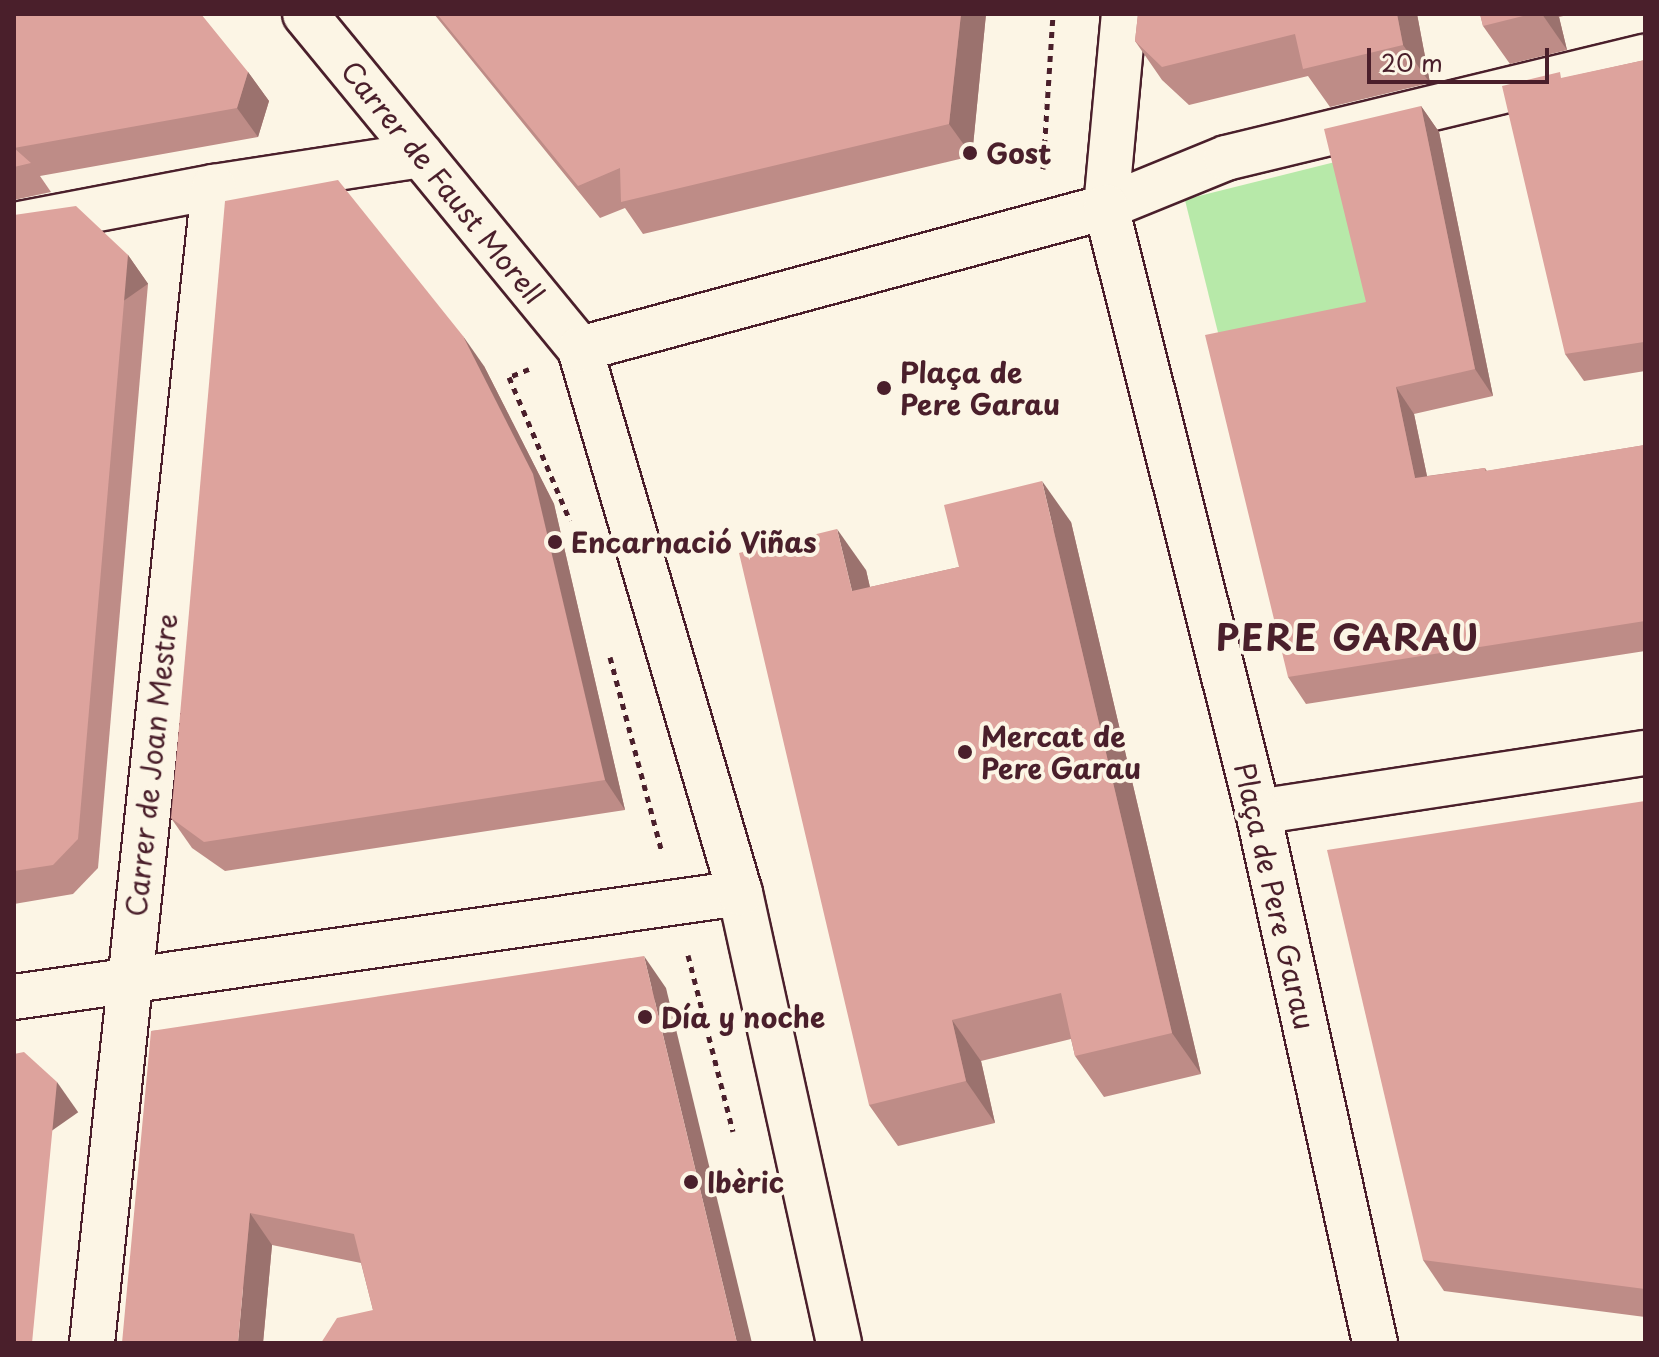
<!DOCTYPE html>
<html>
<head>
<meta charset="utf-8">
<style>
	body { margin:0 }
	#map { position:relative; width:1659px; height:1357px; overflow:hidden; background:#fcf5e5; font-family:"Playpen Sans",sans-serif }
	div>[style] { position:absolute }
	.green>* { inset:0; background:#b7e9a9; transform-origin:0 0 }
	.path>* { height:5px; margin-top:-2.5px; transform-origin:0; background:repeating-linear-gradient(90deg,#4a1f2b 0 6px,transparent 0 12px) }
	.roads { filter:drop-shadow(2px 0 #4a1f2b) drop-shadow(-2px 0 #4a1f2b) drop-shadow(0 2px #4a1f2b) drop-shadow(0 -2px #4a1f2b) }
	.minor>* { height:44px; margin:-22px; padding:0 22px; transform-origin:22px; border-radius:22px; background:#fcf5e5 }
	.tertiary>* { height:44px; margin:-22px; padding:0 22px; transform-origin:22px; border-radius:22px; background:#fcf5e5 }
	.wall>* { inset:0; background:#be8c87 }
	.shaded-wall>* { inset:0; background:#9b726e; transform-origin:0 0 }
	.building>* { inset:0; background:#dda39d }
	.dots>* { width:22px; height:22px; translate:-50% -50%; box-sizing:border-box; border:4px solid #fcf5e5; border-radius:50% }
	span { translate:-50% -50%; white-space:nowrap; text-align:center; line-height:1.15; -webkit-text-stroke:8px #fcf5e5; paint-order:stroke }
	.poi-label { font-size:28px; color:#4a1f2b; font-weight:700 }
	.left { translate:0 -50%; text-align:left }
	.street-label { font-size:28px; color:#4a1f2b }
	.district-label { font-size:36px; color:#4a1f2b; font-weight:700; letter-spacing:2px }
	.frame { position:absolute; inset:0; border:16px solid #4a1f2b; pointer-events:none }
	.scale { position:absolute; left:1367px; top:48px; width:182px; height:36px; box-sizing:border-box; border:4px solid #4a1f2b; border-top:0; padding-left:10px; font-size:24px; line-height:28px; white-space:nowrap; color:#4a1f2b; -webkit-text-stroke:6px #fcf5e5; paint-order:stroke }
</style>
</head>
<body>
<div id="map">
	<div class="green">
		<div style="left:1343px;top:160px;width:170px;height:163px;rotate:76deg"></div>
	</div>
	<div class="path">
		<div style="left:1043px;top:169px;width:155px;rotate:-86.3deg"></div>
		<div style="left:529px;top:369px;width:22px;rotate:158deg"></div>
		<div style="left:509px;top:377px;width:156px;rotate:67deg"></div>
		<div style="left:610px;top:657px;width:202px;rotate:75.1deg"></div>
		<div style="left:688px;top:955px;width:182px;rotate:75.7deg"></div>
	</div>
	<div class="roads">
		<div class="minor">
			<div style="left:1106px;top:207px;width:130px;rotate:-22.2deg"></div>
			<div style="left:1226px;top:158px;width:431px;rotate:-13.6deg"></div>
			<div style="left:14px;top:225px;width:204px;rotate:-10.8deg"></div>
			<div style="left:214px;top:187px;width:209px;rotate:-8.8deg"></div>
			<div style="left:92px;top:1343px;width:1162px;rotate:-83.98deg"></div>
		</div>
		<div class="tertiary">
			<div style="left:305px;top:14px;width:433px;rotate:50.6deg"></div>
			<div style="left:1106px;top:207px;width:194px;rotate:-84.7deg"></div>
			<div style="left:1258px;top:812px;width:391px;rotate:-8.7deg"></div>
			<div style="left:14px;top:997px;width:733px;rotate:-8.15deg"></div>
			<div style="left:839px;top:1343px;width:461px;rotate:-102.4deg"></div>
			<div style="left:740px;top:893px;width:567px;rotate:-106.39deg"></div>
			<div style="left:580px;top:349px;width:545px;rotate:-15.11deg"></div>
			<div style="left:1106px;top:207px;width:624px;rotate:75.9deg"></div>
			<div style="left:1258px;top:812px;width:544px;rotate:77.57deg"></div>
		</div>
	</div>
	<div class="wall">
		<div style="clip-path:polygon(14px 14px,248px 72px,269px 101px,258px 137px,40px 176px,51px 192px,14px 200px)"></div>
		<div style="clip-path:polygon(434px 14px,986px 14px,972px 156px,643px 234px,625px 208px,600px 218px)"></div>
		<div style="clip-path:polygon(1138px 14px,1417px 14px,1430px 83px,1330px 107px,1308px 76px,1189px 105px,1162px 80px,1135px 41px)"></div>
		<div style="clip-path:polygon(1480px 14px,1572px 14px,1559px 17px,1567px 50px,1510px 64px,1483px 26px)"></div>
		<div style="clip-path:polygon(1645px 60px,1645px 371px,1584px 381px,1565px 354px,1564px 78px)"></div>
		<div style="clip-path:polygon(1421px 106px,1439px 132px,1493px 396px,1414px 414px,1427px 476px,1485px 468px,1487px 471px,1645px 445px,1645px 651px,1306px 704px,1288px 677px)"></div>
		<div style="clip-path:polygon(14px 215px,128px 255px,148px 284px,98px 868px,73px 894px,14px 904px)"></div>
		<div style="clip-path:polygon(484px 366px,554px 504px,625px 810px,225px 871px,192px 848px,171px 818px)"></div>
		<div style="clip-path:polygon(1071px 522px,1201px 1074px,1104px 1097px,1075px 1056px,1071px 1039px,981px 1061px,995px 1123px,898px 1146px,869px 1105px,866px 570px,870px 587px,959px 567px)"></div>
		<div style="clip-path:polygon(1645px 801px,1645px 1317px,1444px 1291px,1423px 1260px)"></div>
		<div style="clip-path:polygon(666px 988px,373px 1310px,361px 1263px,272px 1245px,263px 1343px,151px 1031px)"></div>
	</div>
	<div class="shaded-wall">
		<div style="clip-path:polygon(961px 14px,986px 14px,972px 156px,949px 124px)"></div>
		<div style="clip-path:polygon(1397px 14px,1417px 14px,1430px 83px,1403px 45px)"></div>
		<div style="clip-path:polygon(1542px 14px,1557px 14px,1559px 17px,1567px 50px)"></div>
		<div style="clip-path:polygon(248px 72px,269px 101px,258px 137px,237px 108px)"></div>
		<div style="clip-path:polygon(1421px 106px,1439px 132px,1493px 396px,1475px 369px)"></div>
		<div style="left:128px;top:255px;width:35px;height:586px;rotate:55deg"></div>
		<div style="clip-path:polygon(463px 336px,484px 366px,554px 504px,625px 810px,605px 780px)"></div>
		<div style="clip-path:polygon(1396px 387px,1414px 414px,1433px 505px,1415px 478px)"></div>
		<div style="clip-path:polygon(1042px 481px,1071px 522px,1201px 1074px,1172px 1033px)"></div>
		<div style="clip-path:polygon(837px 529px,866px 570px,880px 632px,852px 591px)"></div>
		<div style="clip-path:polygon(644px 956px,666px 988px,752px 1343px,737px 1343px)"></div>
		<div style="clip-path:polygon(952px 1020px,981px 1061px,995px 1123px,966px 1081px)"></div>
		<div style="left:57px;top:1082px;width:37px;height:262px;rotate:55deg"></div>
		<div style="clip-path:polygon(250px 1213px,272px 1245px,263px 1343px,238px 1342px)"></div>
	</div>
	<div class="building">
		<div style="clip-path:polygon(14px 14px,201px 14px,248px 72px,237px 108px,14px 148px,31px 163px,14px 167px)"></div>
		<div style="clip-path:polygon(437px 14px,961px 14px,949px 124px,621px 202px,620px 168px,578px 186px)"></div>
		<div style="clip-path:polygon(1138px 14px,1397px 14px,1403px 45px,1303px 69px,1295px 34px,1162px 67px,1135px 41px)"></div>
		<div style="clip-path:polygon(1480px 14px,1531px 14px,1483px 26px)"></div>
		<div style="clip-path:polygon(1645px 60px,1645px 348px,1644px 342px,1565px 354px,1502px 86px,1560px 72px,1561px 78px)"></div>
		<div style="clip-path:polygon(1421px 106px,1475px 369px,1396px 387px,1415px 478px,1485px 468px,1485px 471px,1645px 445px,1645px 621px,1288px 677px,1205px 335px,1366px 302px,1324px 129px)"></div>
		<div style="clip-path:polygon(338px 180px,463px 336px,533px 474px,605px 780px,204px 842px,171px 818px,225px 201px)"></div>
		<div style="clip-path:polygon(76px 206px,128px 255px,78px 839px,53px 865px,14px 871px,14px 215px)"></div>
		<div style="clip-path:polygon(1042px 481px,1172px 1033px,1075px 1056px,1061px 993px,952px 1020px,966px 1081px,869px 1105px,739px 553px,837px 529px,852px 591px,959px 567px,944px 505px)"></div>
		<div style="clip-path:polygon(1645px 801px,1645px 1289px,1423px 1260px,1327px 850px)"></div>
		<div style="clip-path:polygon(644px 956px,737px 1343px,321px 1343px,337px 1318px,373px 1310px,354px 1234px,250px 1213px,238px 1342px,244px 1343px,122px 1343px,151px 1031px)"></div>
		<div style="clip-path:polygon(24px 1052px,57px 1082px,32px 1343px,14px 1343px,14px 1054px)"></div>
	</div>
	<div class="dots">
		<div style="left:970px;top:153px;background:#4a1f2b"></div>
		<div style="left:884px;top:388px;background:#4a1f2b"></div>
		<div style="left:555px;top:542px;background:#4a1f2b"></div>
		<div style="left:965px;top:752px;background:#4a1f2b"></div>
		<div style="left:645px;top:1017px;background:#4a1f2b"></div>
		<div style="left:691px;top:1182px;background:#4a1f2b"></div>
	</div>
	<div class="poi-label">
		<span class="left" style="left:986px;top:153px">Gost</span>
		<span class="left" style="left:900px;top:388px">Plaça de<br>Pere Garau</span>
		<span class="left" style="left:571px;top:542px">Encarnació Viñas</span>
		<span class="left" style="left:981px;top:752px">Mercat de<br>Pere Garau</span>
		<span class="left" style="left:661px;top:1017px">Día y noche</span>
		<span class="left" style="left:707px;top:1182px">Ibèric</span>
	</div>
	<div class="street-label">
		<span style="left:443px;top:182px;rotate:51deg">Carrer de Faust Morell</span>
		<span style="left:151px;top:765px;rotate:-84deg">Carrer de Joan Mestre</span>
		<span style="left:1275px;top:896px;rotate:77deg">Plaça de Pere Garau</span>
	</div>
	<div class="district-label">
		<span style="left:1348px;top:637px">PERE GARAU</span>
	</div>
	<div class="frame"></div>
	<div class="scale">20 m</div>
</div>
</body>
</html>
